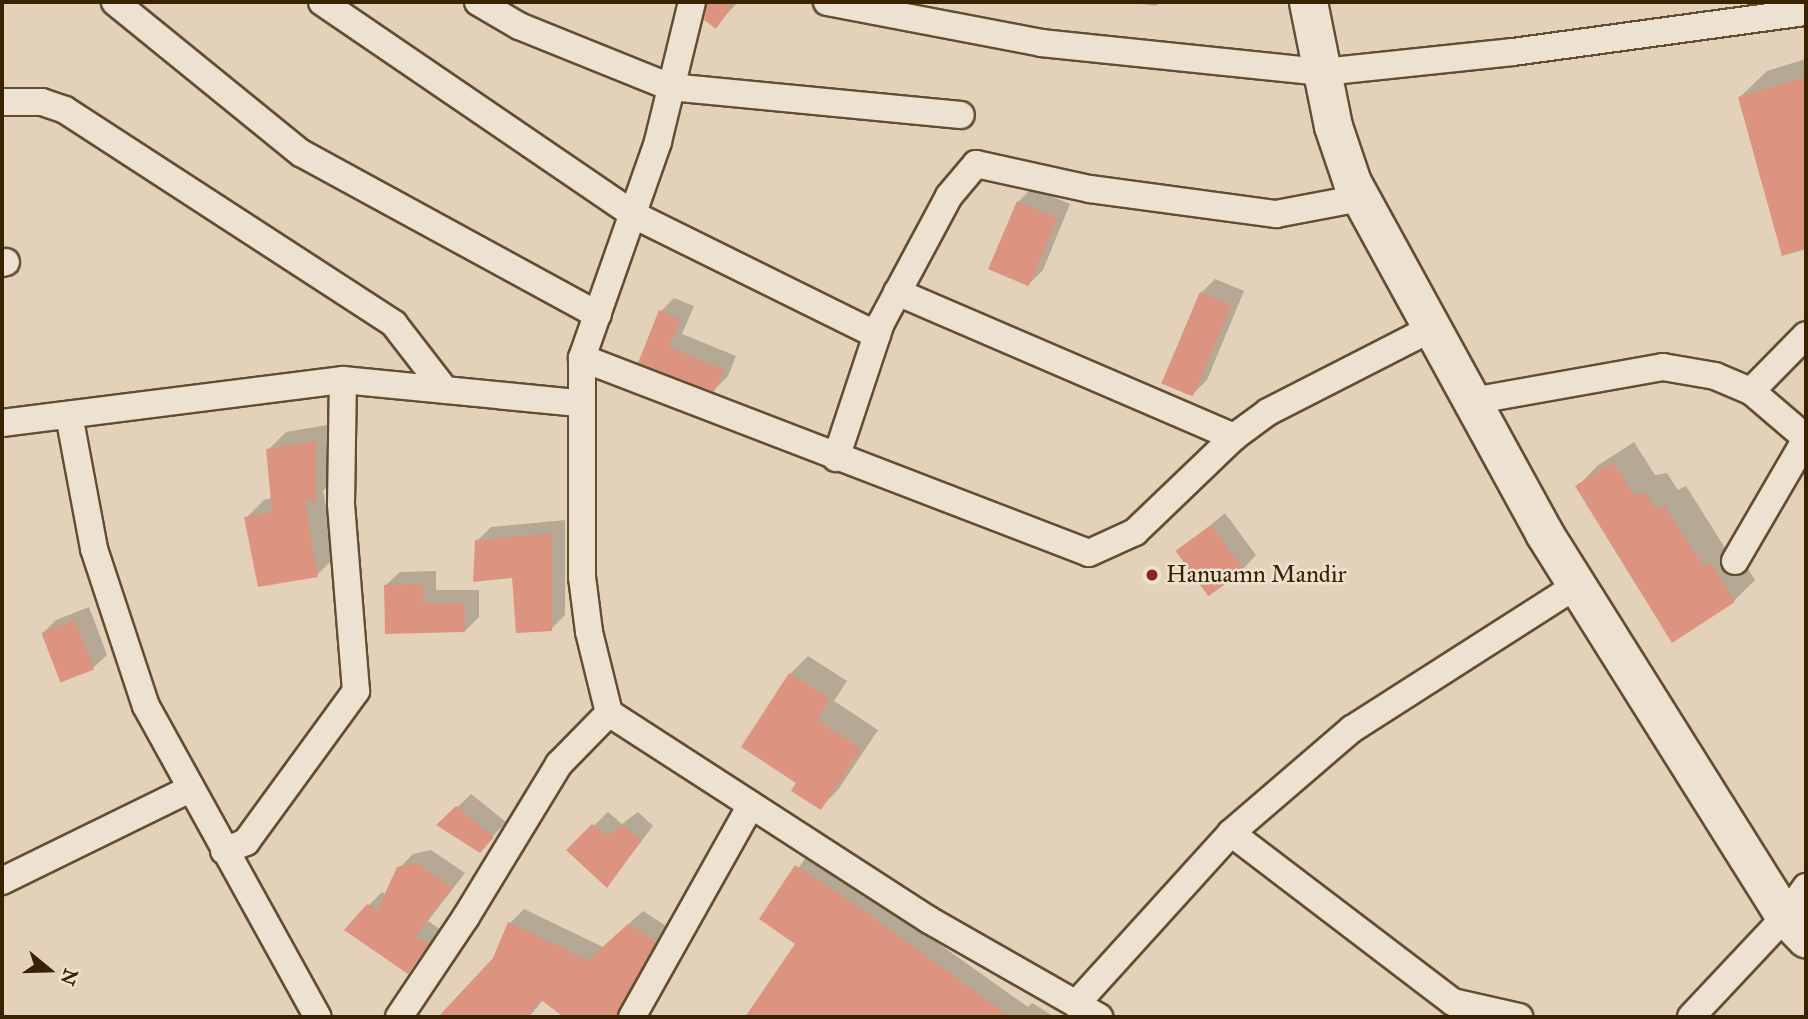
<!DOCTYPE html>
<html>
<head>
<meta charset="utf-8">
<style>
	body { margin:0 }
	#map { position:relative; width:1808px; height:1019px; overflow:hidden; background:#e3d2b9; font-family:"IM FELL Great Primer",serif }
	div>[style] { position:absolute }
	.shadow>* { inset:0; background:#0003 }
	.building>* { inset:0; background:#dc9480; transform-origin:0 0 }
	.roads { filter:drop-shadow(2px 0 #634e30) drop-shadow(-2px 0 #634e30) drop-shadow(0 2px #634e30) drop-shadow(0 -2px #634e30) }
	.street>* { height:26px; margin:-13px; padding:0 13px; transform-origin:13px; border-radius:13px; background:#ede2d2 }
	.secondary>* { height:37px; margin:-18.5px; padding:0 18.5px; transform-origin:18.5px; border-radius:18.5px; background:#ede2d2 }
	.dots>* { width:19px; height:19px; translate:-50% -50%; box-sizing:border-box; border:4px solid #ede2d2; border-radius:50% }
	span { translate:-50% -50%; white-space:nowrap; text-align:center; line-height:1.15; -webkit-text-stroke:5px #ede2d2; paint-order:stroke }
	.poi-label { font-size:24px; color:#382202 }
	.left { translate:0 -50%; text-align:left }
	.frame { position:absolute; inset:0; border:4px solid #382202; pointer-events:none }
	.north { position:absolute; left:14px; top:935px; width:70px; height:70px; -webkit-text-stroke:5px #ede2d2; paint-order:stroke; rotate:109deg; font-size:19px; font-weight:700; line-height:28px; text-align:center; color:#382202 }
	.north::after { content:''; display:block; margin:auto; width:24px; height:32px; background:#382202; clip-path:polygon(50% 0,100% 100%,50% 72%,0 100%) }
</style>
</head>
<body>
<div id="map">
	<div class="shadow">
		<div style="clip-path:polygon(708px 2px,738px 2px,716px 26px,706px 19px)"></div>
		<div style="clip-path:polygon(1127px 2px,1160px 2px,1156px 6px)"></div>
		<div style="clip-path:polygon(1806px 59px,1806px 247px,1784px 254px,1740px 97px,1767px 71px)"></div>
		<div style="clip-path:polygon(1032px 188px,1070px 204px,1043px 270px,1029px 284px,1018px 202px)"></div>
		<div style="clip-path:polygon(1215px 279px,1244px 291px,1207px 380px,1193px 394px,1201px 293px)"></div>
		<div style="clip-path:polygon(674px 298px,694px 306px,682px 334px,736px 356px,728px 376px,714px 390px,640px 362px,661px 311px)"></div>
		<div style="clip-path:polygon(333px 424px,333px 481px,323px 491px,335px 557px,317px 575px,246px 518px,264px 500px,272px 498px,268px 450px,286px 432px)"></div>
		<div style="clip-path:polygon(1634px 442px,1655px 475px,1667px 473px,1678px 490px,1686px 486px,1725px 548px,1732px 544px,1755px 580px,1734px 601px,1577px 487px,1597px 466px)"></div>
		<div style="clip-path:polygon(1225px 513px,1256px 555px,1243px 569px,1178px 552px)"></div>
		<div style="clip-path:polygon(565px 520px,565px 615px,551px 629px,513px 576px,477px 541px,491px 527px)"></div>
		<div style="clip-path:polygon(436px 571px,436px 590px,479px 590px,479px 617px,465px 631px,386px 585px,400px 572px)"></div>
		<div style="clip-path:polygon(89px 607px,107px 655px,93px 668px,43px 633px,56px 620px)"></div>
		<div style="clip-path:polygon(808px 656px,847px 681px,834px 701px,878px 730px,838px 790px,820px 808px,790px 674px)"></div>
		<div style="clip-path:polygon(471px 794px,506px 822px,493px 836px,439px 825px)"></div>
		<div style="clip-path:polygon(608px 812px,622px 824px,638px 812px,653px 826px,607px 886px,569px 850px)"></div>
		<div style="clip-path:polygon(431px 850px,465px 873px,428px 921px,441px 930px,408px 972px,368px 906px,382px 892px,387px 895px,399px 868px,413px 854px)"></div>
		<div style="clip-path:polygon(810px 852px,1028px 1007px,1032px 1003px,1055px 1017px,748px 1017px,798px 943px,761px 919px)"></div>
		<div style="clip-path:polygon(524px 909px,603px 947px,643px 911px,669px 928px,623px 1017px,567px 1017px,543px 1000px,529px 1017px,442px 1017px,494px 959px,510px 923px)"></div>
	</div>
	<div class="building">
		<div style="clip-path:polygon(707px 2px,735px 2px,716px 29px,704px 20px)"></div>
		<div style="clip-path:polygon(1806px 77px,1806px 249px,1782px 256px,1738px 97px)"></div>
		<div style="left:1017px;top:201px;width:44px;height:74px;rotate:23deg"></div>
		<div style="left:1200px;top:292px;width:34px;height:99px;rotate:23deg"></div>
		<div style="clip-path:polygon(659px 310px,681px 319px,669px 347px,724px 370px,714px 392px,638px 363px)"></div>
		<div style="clip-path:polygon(316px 441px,316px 501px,305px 501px,318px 577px,258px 587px,244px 517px,272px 512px,266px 449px)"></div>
		<div style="clip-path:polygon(1613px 462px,1634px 495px,1646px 493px,1657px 510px,1664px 505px,1704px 567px,1711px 563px,1735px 602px,1672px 643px,1575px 486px)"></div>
		<div style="left:1211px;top:525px;width:56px;height:44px;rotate:54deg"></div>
		<div style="clip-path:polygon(552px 533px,552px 631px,516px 633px,512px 578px,473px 582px,475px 540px)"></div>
		<div style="clip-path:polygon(423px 584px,423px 603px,465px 603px,465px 632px,385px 634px,384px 585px)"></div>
		<div style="left:75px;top:620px;width:53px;height:36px;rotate:69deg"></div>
		<div style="clip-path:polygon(789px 673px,830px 699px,817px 720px,861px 749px,821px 810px,791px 791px,796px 783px,741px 747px)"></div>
		<div style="clip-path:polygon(456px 806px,494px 837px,480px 853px,436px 825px)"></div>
		<div style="clip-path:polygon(592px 824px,607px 836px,623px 825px,641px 841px,607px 888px,566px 850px)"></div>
		<div style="clip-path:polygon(416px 863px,452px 887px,415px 936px,429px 944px,408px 974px,344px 930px,367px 904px,377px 911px,397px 867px)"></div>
		<div style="clip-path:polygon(795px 865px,866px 912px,1010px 1017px,745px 1017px,795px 944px,759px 919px)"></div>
		<div style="clip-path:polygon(508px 922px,588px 960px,628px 924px,656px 942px,616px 1017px,564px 1017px,541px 1000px,528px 1017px,438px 1017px,493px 958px)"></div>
	</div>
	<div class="roads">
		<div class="street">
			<div style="left:115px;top:2px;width:240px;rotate:39.1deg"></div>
			<div style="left:301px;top:153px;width:338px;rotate:28.6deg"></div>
			<div style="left:322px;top:2px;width:378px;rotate:34.3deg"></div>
			<div style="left:634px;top:215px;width:271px;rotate:26.3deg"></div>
			<div style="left:478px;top:2px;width:48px;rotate:30.3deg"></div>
			<div style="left:519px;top:26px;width:163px;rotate:22deg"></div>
			<div style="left:670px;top:87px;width:292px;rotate:5.5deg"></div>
			<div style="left:692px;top:2px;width:144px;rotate:103.7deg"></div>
			<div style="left:658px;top:142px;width:229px;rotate:109.4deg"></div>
			<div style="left:582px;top:358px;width:219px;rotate:90deg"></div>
			<div style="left:582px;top:577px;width:55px;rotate:82.7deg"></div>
			<div style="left:589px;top:632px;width:83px;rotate:76.1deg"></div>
			<div style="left:609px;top:713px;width:381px;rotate:32.9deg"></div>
			<div style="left:929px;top:920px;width:196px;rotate:29.7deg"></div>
			<div style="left:827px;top:2px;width:218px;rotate:10.8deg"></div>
			<div style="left:1041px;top:43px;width:283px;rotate:5.9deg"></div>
			<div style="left:1323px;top:72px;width:191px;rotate:-6deg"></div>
			<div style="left:1513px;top:52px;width:296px;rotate:-7.8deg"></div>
			<div style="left:2px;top:102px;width:40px"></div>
			<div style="left:42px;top:102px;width:24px;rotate:19deg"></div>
			<div style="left:65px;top:110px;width:392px;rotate:33deg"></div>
			<div style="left:394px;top:324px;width:83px;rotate:52.3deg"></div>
			<div style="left:2px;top:263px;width:4px;rotate:-14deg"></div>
			<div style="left:897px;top:292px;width:367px;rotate:23.3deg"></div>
			<div style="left:582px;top:358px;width:543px;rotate:21.04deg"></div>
			<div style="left:1089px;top:553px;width:51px;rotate:-24.5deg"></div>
			<div style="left:1135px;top:532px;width:137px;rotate:-43.8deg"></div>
			<div style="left:1234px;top:437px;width:42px;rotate:-36.3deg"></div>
			<div style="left:1268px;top:412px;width:186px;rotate:-27.1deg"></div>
			<div style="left:1751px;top:391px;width:78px;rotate:-45.5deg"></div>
			<div style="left:1472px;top:401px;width:194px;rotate:-10.1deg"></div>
			<div style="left:1663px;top:367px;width:53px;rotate:9.8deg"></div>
			<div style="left:1715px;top:376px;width:39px;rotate:23deg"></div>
			<div style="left:1751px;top:391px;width:72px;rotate:40.5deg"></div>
			<div style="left:69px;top:415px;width:136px;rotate:79.4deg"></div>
			<div style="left:94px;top:549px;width:165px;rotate:71.7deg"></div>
			<div style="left:146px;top:706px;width:355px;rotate:61.1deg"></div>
			<div style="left:2px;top:423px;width:344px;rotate:-7.2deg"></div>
			<div style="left:343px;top:380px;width:237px;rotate:5.6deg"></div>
			<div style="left:836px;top:458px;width:142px;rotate:-71.6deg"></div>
			<div style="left:881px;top:323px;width:144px;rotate:-61.8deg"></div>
			<div style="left:949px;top:196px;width:42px;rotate:-49.8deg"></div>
			<div style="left:976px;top:164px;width:117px;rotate:12.4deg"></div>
			<div style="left:1090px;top:189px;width:188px;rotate:7.7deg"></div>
			<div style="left:1276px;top:214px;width:86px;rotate:-10.7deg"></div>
			<div style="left:1735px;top:561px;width:141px;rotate:-59.8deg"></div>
			<div style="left:1231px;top:833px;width:279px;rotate:37.3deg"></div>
			<div style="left:1453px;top:1002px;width:68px;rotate:12.8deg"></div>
			<div style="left:224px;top:851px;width:24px;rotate:-22deg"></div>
			<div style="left:246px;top:842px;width:187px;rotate:-53.9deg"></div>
			<div style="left:356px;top:691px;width:188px;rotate:-94.6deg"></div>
			<div style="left:341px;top:504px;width:124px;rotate:-89.1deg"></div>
			<div style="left:2px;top:881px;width:209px;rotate:-26.1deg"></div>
			<div style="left:1076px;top:1004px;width:231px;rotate:-47.8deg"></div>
			<div style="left:1231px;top:833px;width:160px;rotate:-40.7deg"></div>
			<div style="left:1352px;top:729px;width:267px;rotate:-32.6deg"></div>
			<div style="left:399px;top:1017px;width:120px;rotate:-56.2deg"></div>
			<div style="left:466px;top:917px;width:179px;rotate:-58.7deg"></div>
			<div style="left:559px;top:764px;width:71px;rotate:-45.6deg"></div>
			<div style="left:632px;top:1017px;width:243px;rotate:-60.7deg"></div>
			<div style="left:1691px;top:1017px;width:137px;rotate:-46.8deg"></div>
			<div style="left:1785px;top:917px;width:37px;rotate:-55deg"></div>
		</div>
		<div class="secondary">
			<div style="left:1308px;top:2px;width:126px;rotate:78.6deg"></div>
			<div style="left:1333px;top:126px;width:59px;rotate:71.3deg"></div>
			<div style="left:1352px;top:182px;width:400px;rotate:61.3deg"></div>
			<div style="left:1544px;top:533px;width:453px;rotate:57.9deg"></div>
			<div style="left:1785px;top:917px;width:30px;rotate:46deg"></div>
		</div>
	</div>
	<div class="dots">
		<div style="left:1152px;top:575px;background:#8f2418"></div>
	</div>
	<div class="poi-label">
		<span class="left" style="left:1166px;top:575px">Hanuamn Mandir</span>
	</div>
	<div class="frame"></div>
	<div class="north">N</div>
</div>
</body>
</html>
